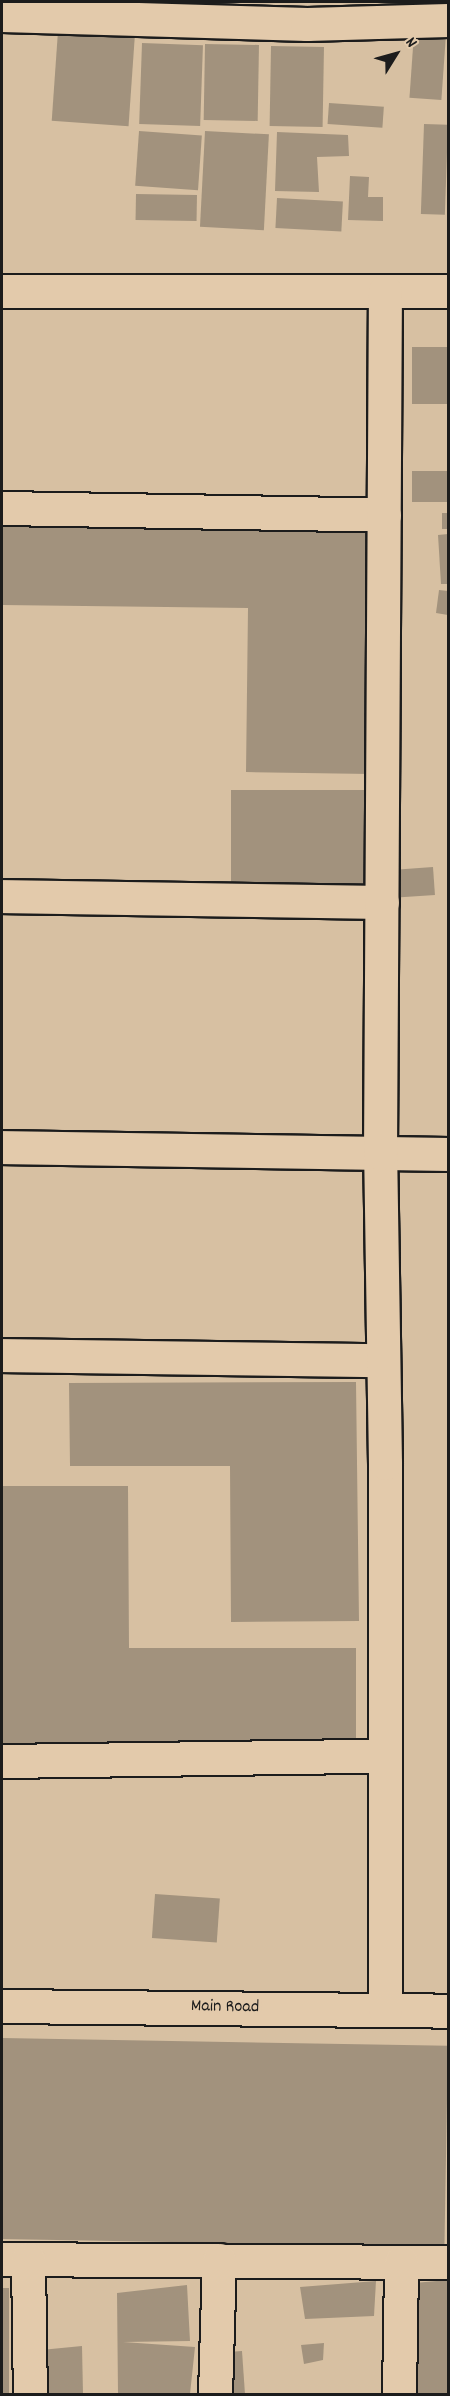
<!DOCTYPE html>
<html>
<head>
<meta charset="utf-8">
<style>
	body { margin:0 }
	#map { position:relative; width:450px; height:2396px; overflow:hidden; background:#d7c0a2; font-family:Dekko,sans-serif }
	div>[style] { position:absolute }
	.building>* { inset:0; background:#a2927d; transform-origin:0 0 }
	.roads { filter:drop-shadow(2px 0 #1c1c1c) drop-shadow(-2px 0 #1c1c1c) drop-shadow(0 2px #1c1c1c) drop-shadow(0 -2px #1c1c1c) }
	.minor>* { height:33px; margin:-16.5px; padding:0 16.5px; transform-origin:16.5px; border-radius:16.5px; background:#e3caab }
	span { translate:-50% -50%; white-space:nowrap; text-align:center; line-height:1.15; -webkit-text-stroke:6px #e3caab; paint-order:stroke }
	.street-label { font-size:18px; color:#1c1c1c }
	.frame { position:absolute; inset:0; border:3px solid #1c1c1c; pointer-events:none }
	.north { position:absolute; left:366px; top:24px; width:60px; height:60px; -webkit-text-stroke:4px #e3caab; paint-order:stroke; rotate:53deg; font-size:16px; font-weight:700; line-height:24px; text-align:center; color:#1c1c1c }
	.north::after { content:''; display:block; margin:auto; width:21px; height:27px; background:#1c1c1c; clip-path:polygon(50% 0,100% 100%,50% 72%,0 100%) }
</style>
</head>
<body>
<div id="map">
	<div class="building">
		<div style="left:58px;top:31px;width:77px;height:90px;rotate:4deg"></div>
		<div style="left:414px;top:33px;width:32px;height:65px;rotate:4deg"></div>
		<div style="left:142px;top:43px;width:61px;height:81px;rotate:2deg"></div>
		<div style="left:205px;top:44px;width:54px;height:76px;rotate:1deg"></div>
		<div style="left:271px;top:46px;width:53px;height:80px;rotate:1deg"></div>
		<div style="left:329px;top:103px;width:55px;height:21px;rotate:4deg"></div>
		<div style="left:424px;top:124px;width:24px;height:90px;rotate:2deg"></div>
		<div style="left:139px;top:131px;width:63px;height:55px;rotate:4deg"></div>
		<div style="left:205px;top:131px;width:64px;height:96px;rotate:3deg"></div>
		<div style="clip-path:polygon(277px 132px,348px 135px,349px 156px,317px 157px,319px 192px,275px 191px)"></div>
		<div style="clip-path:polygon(350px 176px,369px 177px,368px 197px,383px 197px,383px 221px,348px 220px)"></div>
		<div style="left:136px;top:194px;width:61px;height:26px;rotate:1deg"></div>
		<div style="left:277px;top:198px;width:66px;height:30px;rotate:3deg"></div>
		<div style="left:412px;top:347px;width:36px;height:57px"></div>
		<div style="left:412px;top:471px;width:36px;height:31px"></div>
		<div style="left:442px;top:513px;width:6px;height:16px"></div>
		<div style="clip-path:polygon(2px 521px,371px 526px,370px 774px,246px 772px,248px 608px,2px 605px)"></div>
		<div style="clip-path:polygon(448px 534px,448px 584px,441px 584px,438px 535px)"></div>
		<div style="clip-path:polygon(439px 590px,448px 591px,448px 615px,436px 613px)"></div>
		<div style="left:231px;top:790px;width:136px;height:95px"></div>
		<div style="left:433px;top:867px;width:28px;height:38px;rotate:86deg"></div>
		<div style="clip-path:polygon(356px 1382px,359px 1621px,231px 1622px,230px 1466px,70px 1466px,69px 1383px)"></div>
		<div style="clip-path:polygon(2px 1486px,128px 1486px,129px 1648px,356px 1648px,356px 1753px,2px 1754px)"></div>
		<div style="left:155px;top:1894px;width:65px;height:44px;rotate:4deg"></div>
		<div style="left:2px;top:2038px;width:446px;height:201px;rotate:1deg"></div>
		<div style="clip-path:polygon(448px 2280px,448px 2394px,418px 2394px,414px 2283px)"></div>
		<div style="clip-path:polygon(376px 2281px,374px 2316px,305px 2319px,300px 2287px)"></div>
		<div style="clip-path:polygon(187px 2285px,190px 2341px,123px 2342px,195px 2347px,190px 2394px,118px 2394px,117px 2293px)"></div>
		<div style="left:2px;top:2288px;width:7px;height:106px"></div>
		<div style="clip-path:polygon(324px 2343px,323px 2360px,304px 2364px,301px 2345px)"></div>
		<div style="clip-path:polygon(82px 2346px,83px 2394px,45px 2394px,41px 2350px)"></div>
		<div style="left:242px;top:2351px;width:43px;height:18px;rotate:86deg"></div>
	</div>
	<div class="roads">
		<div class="minor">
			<div style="left:2px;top:15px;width:305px;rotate:1.7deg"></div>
			<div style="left:307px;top:24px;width:141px;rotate:-1.6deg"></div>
			<div style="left:2px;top:291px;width:446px"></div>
			<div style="left:2px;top:508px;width:382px;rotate:1deg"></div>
			<div style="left:2px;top:896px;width:380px;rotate:0.9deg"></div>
			<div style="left:2px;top:1147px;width:446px;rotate:0.9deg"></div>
			<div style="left:2px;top:1355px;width:381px;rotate:0.8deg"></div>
			<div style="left:2px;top:1761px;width:381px;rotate:-0.8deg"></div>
			<div style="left:2px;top:2006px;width:446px;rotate:0.6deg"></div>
			<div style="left:385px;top:2010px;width:547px;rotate:-90deg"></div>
			<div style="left:385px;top:1463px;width:310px;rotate:-90.9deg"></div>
			<div style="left:380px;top:1153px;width:862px;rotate:-89.67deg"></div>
			<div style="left:2px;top:2259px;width:446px;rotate:0.4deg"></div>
			<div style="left:28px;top:2259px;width:135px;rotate:89.2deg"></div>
			<div style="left:215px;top:2394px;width:134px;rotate:-88.3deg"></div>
			<div style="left:399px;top:2394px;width:132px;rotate:-89.1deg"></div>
		</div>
	</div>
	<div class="street-label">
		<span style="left:225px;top:2008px;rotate:1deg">Main Road</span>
	</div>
	<div class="frame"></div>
	<div class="north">N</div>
</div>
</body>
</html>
